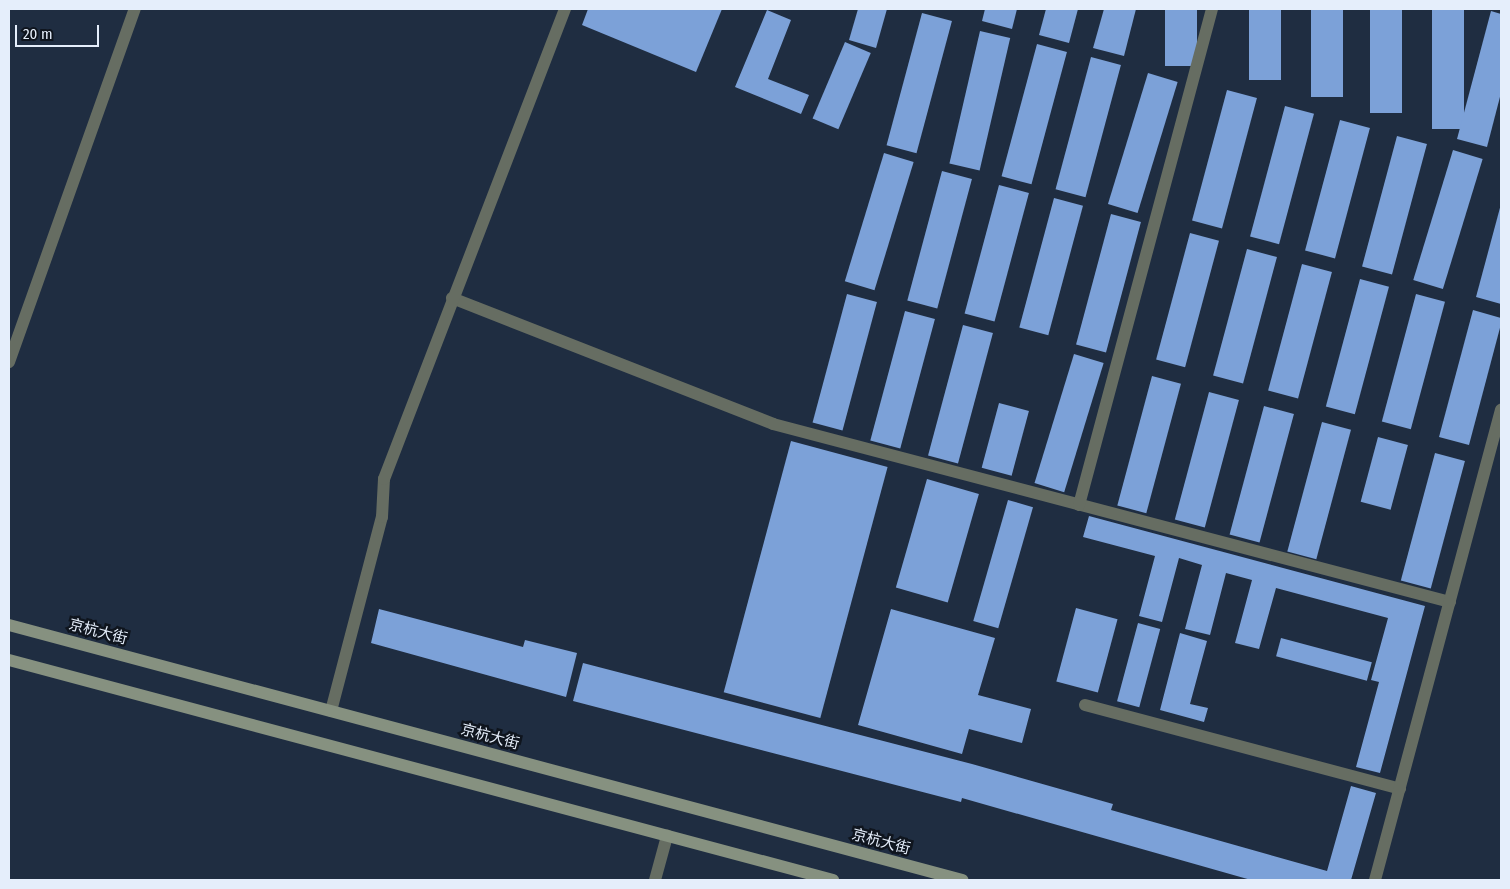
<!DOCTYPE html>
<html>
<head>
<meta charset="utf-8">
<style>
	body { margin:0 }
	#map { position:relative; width:1510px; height:889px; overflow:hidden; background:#1f2d41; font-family:"Fira Sans Condensed","Noto Sans SC",sans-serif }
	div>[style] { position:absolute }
	.building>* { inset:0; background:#7ca1d8; transform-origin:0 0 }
	.lane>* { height:12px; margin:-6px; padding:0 6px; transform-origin:6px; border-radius:6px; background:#666d62 }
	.street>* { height:12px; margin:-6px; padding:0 6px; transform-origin:6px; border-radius:6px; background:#666d62 }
	.secondary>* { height:12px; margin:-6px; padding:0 6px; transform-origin:6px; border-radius:6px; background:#869180 }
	span { translate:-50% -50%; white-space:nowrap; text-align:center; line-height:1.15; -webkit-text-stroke:5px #0f151e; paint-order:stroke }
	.street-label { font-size:15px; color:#e5eefb }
	.frame { position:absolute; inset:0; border:10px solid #e5eefb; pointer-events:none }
	.scale { position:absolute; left:15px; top:25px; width:84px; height:22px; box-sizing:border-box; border:2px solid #e5eefb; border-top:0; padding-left:6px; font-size:15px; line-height:18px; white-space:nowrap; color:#e5eefb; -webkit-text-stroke:4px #0f151e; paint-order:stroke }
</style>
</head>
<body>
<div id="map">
	<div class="building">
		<div style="clip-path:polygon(588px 9px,722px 9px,696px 72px,582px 25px)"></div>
		<div style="clip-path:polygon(858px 9px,887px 9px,876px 48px,849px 40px)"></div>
		<div style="clip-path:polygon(985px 9px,1017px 9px,1012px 29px,982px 21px)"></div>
		<div style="clip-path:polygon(1046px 9px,1078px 9px,1069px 43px,1039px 35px)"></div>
		<div style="clip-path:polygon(1104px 9px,1136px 9px,1124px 56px,1093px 48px)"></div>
		<div style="left:1165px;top:9px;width:32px;height:57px"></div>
		<div style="left:1249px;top:9px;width:32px;height:71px"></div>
		<div style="left:1311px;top:9px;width:32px;height:88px"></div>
		<div style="left:1370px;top:9px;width:32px;height:104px"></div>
		<div style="left:1432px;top:9px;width:32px;height:120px"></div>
		<div style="clip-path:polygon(767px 10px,791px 20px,768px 79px,809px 95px,801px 114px,735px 87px)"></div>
		<div style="clip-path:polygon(1491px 11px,1501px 14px,1501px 93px,1487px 147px,1457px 139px)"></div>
		<div style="left:922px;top:13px;width:31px;height:137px;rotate:15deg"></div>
		<div style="left:980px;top:31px;width:31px;height:136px;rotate:13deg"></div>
		<div style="left:845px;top:42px;width:28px;height:83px;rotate:23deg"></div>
		<div style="left:1037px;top:44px;width:31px;height:137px;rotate:15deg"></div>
		<div style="left:1091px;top:57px;width:31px;height:137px;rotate:15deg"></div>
		<div style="left:1148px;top:73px;width:31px;height:137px;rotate:17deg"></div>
		<div style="left:1227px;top:90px;width:31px;height:135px;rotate:15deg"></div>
		<div style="left:1285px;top:106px;width:30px;height:135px;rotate:15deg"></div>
		<div style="left:1340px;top:120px;width:31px;height:135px;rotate:15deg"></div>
		<div style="left:1397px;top:136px;width:31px;height:135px;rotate:15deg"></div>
		<div style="left:1453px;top:150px;width:31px;height:136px;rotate:17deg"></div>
		<div style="left:884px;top:153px;width:31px;height:134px;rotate:17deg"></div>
		<div style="left:942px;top:171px;width:31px;height:134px;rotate:15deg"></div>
		<div style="left:999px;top:185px;width:31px;height:133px;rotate:15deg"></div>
		<div style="left:1054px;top:198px;width:30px;height:134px;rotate:15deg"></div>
		<div style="clip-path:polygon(1501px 204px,1501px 304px,1476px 297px)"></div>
		<div style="left:1111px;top:214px;width:31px;height:135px;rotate:15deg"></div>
		<div style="left:1190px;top:233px;width:30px;height:131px;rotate:15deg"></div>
		<div style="left:1247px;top:249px;width:31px;height:131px;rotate:15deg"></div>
		<div style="left:1302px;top:264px;width:31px;height:131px;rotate:15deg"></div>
		<div style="left:1360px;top:279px;width:30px;height:132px;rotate:15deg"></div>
		<div style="left:847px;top:294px;width:31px;height:133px;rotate:15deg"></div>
		<div style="left:1416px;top:294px;width:30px;height:132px;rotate:15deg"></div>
		<div style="clip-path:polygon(1473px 310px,1501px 318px,1501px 324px,1469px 445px,1439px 437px)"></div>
		<div style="left:905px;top:311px;width:31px;height:134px;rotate:15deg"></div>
		<div style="left:963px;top:325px;width:31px;height:135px;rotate:15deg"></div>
		<div style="left:1074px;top:354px;width:31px;height:135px;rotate:17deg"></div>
		<div style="left:1152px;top:376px;width:30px;height:134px;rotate:15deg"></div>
		<div style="left:1209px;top:392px;width:31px;height:132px;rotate:15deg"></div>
		<div style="left:999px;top:403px;width:31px;height:67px;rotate:15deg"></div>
		<div style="left:1264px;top:406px;width:31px;height:133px;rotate:15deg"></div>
		<div style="left:1322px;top:422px;width:30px;height:134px;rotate:15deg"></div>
		<div style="left:1378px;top:437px;width:31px;height:67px;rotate:15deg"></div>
		<div style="left:791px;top:441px;width:100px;height:260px;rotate:15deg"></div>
		<div style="left:1435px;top:453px;width:31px;height:132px;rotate:15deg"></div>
		<div style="left:927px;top:479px;width:54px;height:113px;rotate:16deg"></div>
		<div style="left:1008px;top:500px;width:26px;height:126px;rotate:16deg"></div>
		<div style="clip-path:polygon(1089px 516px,1425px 606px,1380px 773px,1356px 767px,1379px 682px,1371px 680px,1388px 618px,1276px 588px,1259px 649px,1235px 643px,1252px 580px,1226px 573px,1210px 635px,1185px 629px,1202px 565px,1179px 558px,1162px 622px,1139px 616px,1155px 556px,1083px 537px)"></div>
		<div style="left:1076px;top:608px;width:43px;height:76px;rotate:15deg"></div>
		<div style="clip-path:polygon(379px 609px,523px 647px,525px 640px,577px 653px,566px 697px,371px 643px)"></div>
		<div style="clip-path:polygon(891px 609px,995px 638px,978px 695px,1031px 709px,1022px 743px,969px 729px,962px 754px,858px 725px)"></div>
		<div style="left:1138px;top:623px;width:23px;height:81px;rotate:15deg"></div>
		<div style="clip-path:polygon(1180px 633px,1207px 641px,1190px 704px,1208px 708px,1204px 722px,1160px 710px)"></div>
		<div style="left:1281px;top:638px;width:94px;height:19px;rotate:15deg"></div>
		<div style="clip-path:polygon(583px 663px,972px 764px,1113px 804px,1111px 810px,1327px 871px,1351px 786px,1376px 793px,1351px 880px,1251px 880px,962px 798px,961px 802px,573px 701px)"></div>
	</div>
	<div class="lane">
		<div style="left:1085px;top:705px;width:326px;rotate:14.9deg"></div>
	</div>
	<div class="street">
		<div style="left:452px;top:298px;width:345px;rotate:21.4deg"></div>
		<div style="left:773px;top:424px;width:700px;rotate:14.73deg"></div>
		<div style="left:9px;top:362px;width:375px;rotate:-70.4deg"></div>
		<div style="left:1079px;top:505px;width:514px;rotate:-74.99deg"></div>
		<div style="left:331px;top:711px;width:201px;rotate:-75.3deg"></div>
		<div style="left:382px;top:517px;width:38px;rotate:-87deg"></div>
		<div style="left:384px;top:479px;width:504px;rotate:-68.94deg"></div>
		<div style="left:655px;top:880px;width:46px;rotate:-74.7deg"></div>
		<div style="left:1375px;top:880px;width:487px;rotate:-75deg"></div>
	</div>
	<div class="secondary">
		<div style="left:9px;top:625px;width:987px;rotate:14.98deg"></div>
		<div style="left:9px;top:660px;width:853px;rotate:14.95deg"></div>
	</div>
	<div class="street-label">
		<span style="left:98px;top:632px;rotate:15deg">京杭大街</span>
		<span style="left:490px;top:737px;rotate:15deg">京杭大街</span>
		<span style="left:881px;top:842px;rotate:15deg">京杭大街</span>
	</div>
	<div class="frame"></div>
	<div class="scale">20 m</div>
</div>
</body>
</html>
